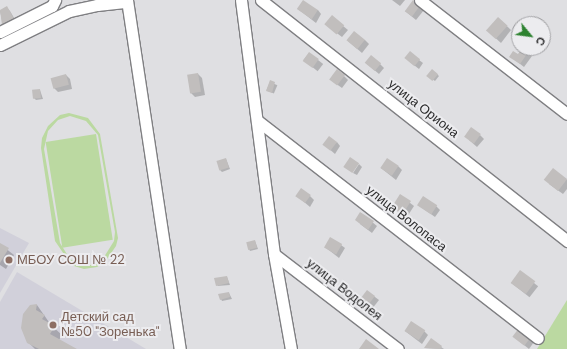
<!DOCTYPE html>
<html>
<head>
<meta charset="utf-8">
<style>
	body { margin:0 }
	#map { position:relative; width:567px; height:349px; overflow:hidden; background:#dfdfe2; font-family:"DM Sans",sans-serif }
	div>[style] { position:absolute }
	.built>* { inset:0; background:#d1d0da }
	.green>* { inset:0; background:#bbd9a1; transform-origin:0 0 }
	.shadow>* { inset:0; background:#0003; transform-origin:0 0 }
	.building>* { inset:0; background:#c1bebd; transform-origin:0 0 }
	.roads { filter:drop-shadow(1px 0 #7f7f82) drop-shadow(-1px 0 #7f7f82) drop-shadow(0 1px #7f7f82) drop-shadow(0 -1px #7f7f82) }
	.minor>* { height:11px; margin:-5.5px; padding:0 5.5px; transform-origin:5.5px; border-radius:5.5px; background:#fff }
	.dots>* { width:11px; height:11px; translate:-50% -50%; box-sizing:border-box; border:2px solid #ececef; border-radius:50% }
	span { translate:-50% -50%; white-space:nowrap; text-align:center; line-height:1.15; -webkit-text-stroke:4px #ececef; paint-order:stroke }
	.street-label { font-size:13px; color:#2a2a2b }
	.education-label { font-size:13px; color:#785e54 }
	.left { translate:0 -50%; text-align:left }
	.north { position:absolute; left:511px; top:16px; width:40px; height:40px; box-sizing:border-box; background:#ececef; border:1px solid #9e9ea1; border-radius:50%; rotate:119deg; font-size:11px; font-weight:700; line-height:16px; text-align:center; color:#2a2a2b }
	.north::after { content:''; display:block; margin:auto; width:14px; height:18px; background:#2d8230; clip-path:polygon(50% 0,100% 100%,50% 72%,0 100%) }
</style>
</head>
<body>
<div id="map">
	<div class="built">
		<div style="clip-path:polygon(0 228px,29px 243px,0 293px)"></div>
		<div style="clip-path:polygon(17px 272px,146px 349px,0 349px,0 302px)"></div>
	</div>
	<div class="green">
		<div style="clip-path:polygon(evenodd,69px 113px,88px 118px,100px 134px,118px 238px,116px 246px,105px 262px,97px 267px,84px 269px,74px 266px,68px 260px,55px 241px,41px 148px,42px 138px,48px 126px,60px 115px,69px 113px,70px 116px,86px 121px,98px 135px,115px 232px,114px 241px,104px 257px,91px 265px,79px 264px,70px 259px,60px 243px,44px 149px,48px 131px,58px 120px,70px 116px)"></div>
		<div style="left:96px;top:134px;width:107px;height:51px;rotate:81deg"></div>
		<div style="clip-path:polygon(567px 300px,567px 349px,537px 349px)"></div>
	</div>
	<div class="shadow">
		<div style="clip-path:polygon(392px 0,405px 0,400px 6px)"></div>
		<div style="clip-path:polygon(420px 6px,424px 10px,416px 20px,405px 11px)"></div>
		<div style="clip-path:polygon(6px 7px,10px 11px,17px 23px,3px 25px,0 11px)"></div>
		<div style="clip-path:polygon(298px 9px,318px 10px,321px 14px,316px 23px)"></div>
		<div style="clip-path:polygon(332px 17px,348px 30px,342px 37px,330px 28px)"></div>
		<div style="clip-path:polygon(498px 18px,511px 30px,501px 43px,491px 34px)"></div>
		<div style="clip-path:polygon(365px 40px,369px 44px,362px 53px,348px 41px)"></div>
		<div style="clip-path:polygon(523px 48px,532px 56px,524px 67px,515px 60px)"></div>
		<div style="left:309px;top:53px;width:18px;height:9px;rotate:38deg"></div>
		<div style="clip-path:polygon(419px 60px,423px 63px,419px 69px,410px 62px)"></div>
		<div style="clip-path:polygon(366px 63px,380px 64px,384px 68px,379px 74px)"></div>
		<div style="clip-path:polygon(432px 70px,439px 76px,435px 81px,428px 76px)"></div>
		<div style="clip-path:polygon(198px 74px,202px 78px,205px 95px,195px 97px,191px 93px,188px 76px)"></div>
		<div style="clip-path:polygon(66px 75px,70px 79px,72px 89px,58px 92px,54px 88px)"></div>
		<div style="clip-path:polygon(344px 76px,348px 80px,342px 88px,335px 83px)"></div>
		<div style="left:270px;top:82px;width:8px;height:9px;rotate:23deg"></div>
		<div style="clip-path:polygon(40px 90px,43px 99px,36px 100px,34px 98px)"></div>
		<div style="clip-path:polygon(480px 135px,484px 139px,477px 147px,469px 140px)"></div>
		<div style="clip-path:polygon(337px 142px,340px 146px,335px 154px,328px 148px)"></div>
		<div style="clip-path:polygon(226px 159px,230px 169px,222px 172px,220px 170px)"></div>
		<div style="clip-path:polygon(359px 164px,362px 167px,357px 175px,353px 173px)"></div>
		<div style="clip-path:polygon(398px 166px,402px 170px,396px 180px,381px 168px)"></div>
		<div style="clip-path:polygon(553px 170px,567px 180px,567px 189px,563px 194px,549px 184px)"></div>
		<div style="clip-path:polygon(400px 195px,414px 206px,407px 217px,393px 207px)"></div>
		<div style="clip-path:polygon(297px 196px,310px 196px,314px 200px,310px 207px)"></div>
		<div style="clip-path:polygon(418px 205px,436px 206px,440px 210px,435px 217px)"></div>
		<div style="clip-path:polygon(361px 213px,377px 226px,372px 233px,360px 224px)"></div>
		<div style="clip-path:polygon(255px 241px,258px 249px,250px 251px,249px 249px)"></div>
		<div style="clip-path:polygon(0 244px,14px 255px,6px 269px,0 265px)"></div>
		<div style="clip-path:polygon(341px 245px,345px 248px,339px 258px,325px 247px)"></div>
		<div style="left:520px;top:272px;width:23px;height:14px;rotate:38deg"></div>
		<div style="clip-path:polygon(227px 277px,230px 285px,217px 286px)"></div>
		<div style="clip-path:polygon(367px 291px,379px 300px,372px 309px,365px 303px)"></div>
		<div style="clip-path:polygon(229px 293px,232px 299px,222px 301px,221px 299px)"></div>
		<div style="clip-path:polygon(37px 305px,51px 325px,62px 335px,59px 340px,75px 349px,35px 349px,28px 342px,30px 306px)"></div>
		<div style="clip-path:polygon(405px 331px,424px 331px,428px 335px,422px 344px)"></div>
		<div style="clip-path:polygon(514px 337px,530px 338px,534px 342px,529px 349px)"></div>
		<div style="clip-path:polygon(441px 347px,444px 349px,425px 348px)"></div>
	</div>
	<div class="building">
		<div style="left:303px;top:0;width:18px;height:11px;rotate:34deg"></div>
		<div style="left:413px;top:0;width:9px;height:14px;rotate:36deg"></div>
		<div style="clip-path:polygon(7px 6px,14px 19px,2px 25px,0 10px)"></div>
		<div style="left:332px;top:15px;width:16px;height:12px;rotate:40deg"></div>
		<div style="left:498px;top:17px;width:13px;height:18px;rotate:42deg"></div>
		<div style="left:354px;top:31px;width:14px;height:12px;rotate:39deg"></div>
		<div style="clip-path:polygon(522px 48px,529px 51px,520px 64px,509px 57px,513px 51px,518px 54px)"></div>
		<div style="left:410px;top:51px;width:13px;height:9px;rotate:39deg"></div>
		<div style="left:309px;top:52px;width:12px;height:11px;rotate:35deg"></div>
		<div style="left:371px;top:55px;width:13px;height:10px;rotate:39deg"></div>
		<div style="left:337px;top:69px;width:10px;height:13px;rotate:37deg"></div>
		<div style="left:432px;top:69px;width:8px;height:9px;rotate:40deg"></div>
		<div style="left:198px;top:73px;width:19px;height:11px;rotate:81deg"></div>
		<div style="left:66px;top:74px;width:11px;height:16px;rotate:75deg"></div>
		<div style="clip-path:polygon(270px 80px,275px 82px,272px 93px,266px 91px)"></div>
		<div style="left:40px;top:89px;width:9px;height:8px;rotate:84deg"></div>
		<div style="left:471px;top:127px;width:12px;height:12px;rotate:35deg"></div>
		<div style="left:329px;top:136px;width:10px;height:11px;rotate:37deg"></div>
		<div style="left:350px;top:157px;width:11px;height:12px;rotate:34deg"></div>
		<div style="left:226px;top:158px;width:10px;height:10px;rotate:73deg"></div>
		<div style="left:387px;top:158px;width:14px;height:12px;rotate:34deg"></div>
		<div style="left:553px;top:168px;width:18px;height:15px;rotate:38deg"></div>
		<div style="left:301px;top:188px;width:12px;height:10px;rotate:35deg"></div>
		<div style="left:400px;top:194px;width:13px;height:16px;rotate:32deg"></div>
		<div style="left:423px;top:196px;width:17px;height:11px;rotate:33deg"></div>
		<div style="clip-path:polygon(360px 212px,374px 221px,368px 230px,355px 220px)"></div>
		<div style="left:330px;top:237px;width:14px;height:12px;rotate:30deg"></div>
		<div style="left:255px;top:240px;width:8px;height:9px;rotate:76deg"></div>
		<div style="clip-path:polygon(0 243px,9px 248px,0 263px)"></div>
		<div style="left:520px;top:270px;width:19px;height:16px;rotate:36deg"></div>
		<div style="clip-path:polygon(227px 276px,229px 283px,216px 286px,214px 278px)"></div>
		<div style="left:367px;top:290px;width:10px;height:12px;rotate:37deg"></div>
		<div style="clip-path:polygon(229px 292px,230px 297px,220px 300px,218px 294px)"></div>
		<div style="clip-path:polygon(37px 304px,36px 310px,45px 315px,42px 319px,55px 326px,50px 334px,77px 349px,39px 349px,27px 343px,21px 328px,23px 314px,30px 305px)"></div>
		<div style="left:411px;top:321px;width:17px;height:12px;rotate:33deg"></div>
		<div style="left:519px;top:328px;width:15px;height:11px;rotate:37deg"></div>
		<div style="clip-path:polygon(431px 338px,442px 346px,440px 349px,424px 348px)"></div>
		<div style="clip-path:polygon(366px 339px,379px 349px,359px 349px)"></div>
	</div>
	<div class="roads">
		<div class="minor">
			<div style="left:127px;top:0;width:353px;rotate:81.4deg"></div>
			<div style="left:241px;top:0;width:256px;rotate:82.6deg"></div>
			<div style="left:274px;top:254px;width:97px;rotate:79.9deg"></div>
			<div style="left:261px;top:0;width:390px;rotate:38.2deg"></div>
			<div style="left:420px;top:0;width:186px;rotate:37.8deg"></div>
			<div style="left:0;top:32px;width:58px;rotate:-26.6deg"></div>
			<div style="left:52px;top:6px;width:7px;rotate:-63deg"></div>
			<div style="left:0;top:45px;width:77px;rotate:-26.2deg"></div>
			<div style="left:69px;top:11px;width:29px;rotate:-12deg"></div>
			<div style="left:97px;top:5px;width:30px;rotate:-6deg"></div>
			<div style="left:258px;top:121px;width:354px;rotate:37.8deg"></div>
			<div style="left:274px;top:254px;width:156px;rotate:37.5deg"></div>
		</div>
	</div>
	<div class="dots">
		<div style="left:9px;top:260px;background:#8d6e63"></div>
		<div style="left:53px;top:325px;background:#8d6e63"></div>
	</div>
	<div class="street-label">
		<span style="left:423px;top:109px;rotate:38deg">улица Ориона</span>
		<span style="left:406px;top:219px;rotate:38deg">улица Волопаса</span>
		<span style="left:344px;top:290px;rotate:38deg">улица Водолея</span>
	</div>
	<div class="education-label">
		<span class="left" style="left:17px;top:260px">МБОУ СОШ № 22</span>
		<span class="left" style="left:61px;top:325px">Детский сад<br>№50 "Зоренька"</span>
	</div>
	<div class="north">С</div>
</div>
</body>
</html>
